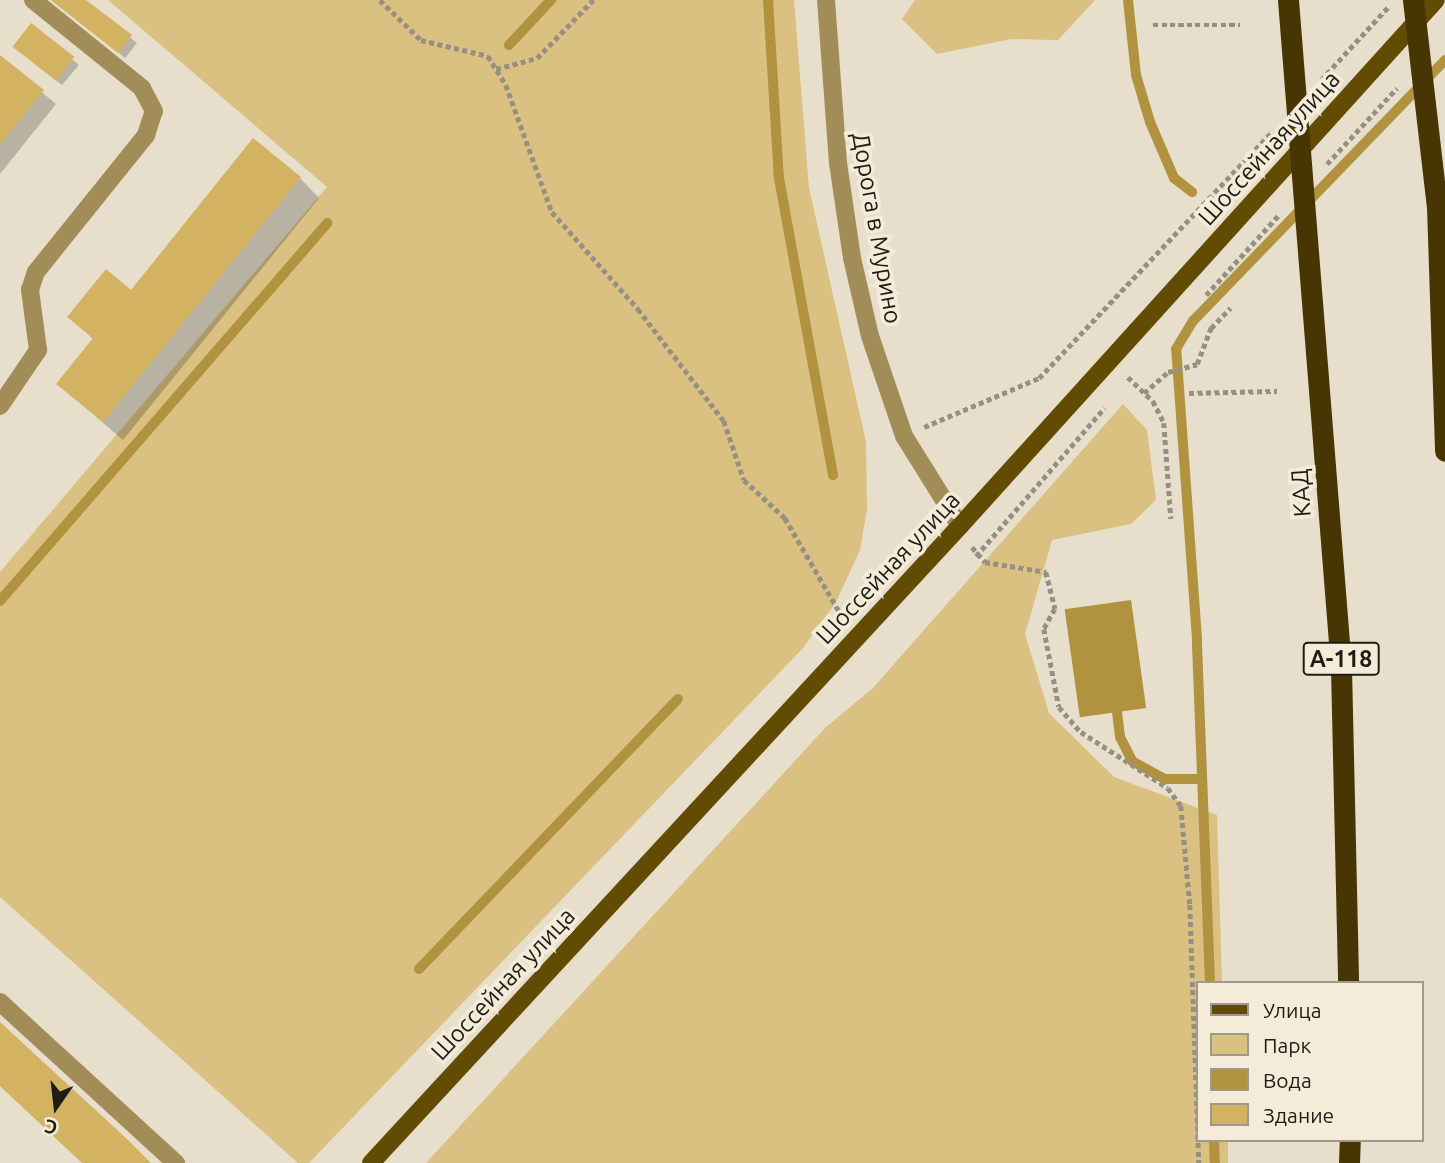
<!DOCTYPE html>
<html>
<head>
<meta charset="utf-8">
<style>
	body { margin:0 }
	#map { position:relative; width:1445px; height:1163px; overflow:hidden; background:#e7dfcc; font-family:Ubuntu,sans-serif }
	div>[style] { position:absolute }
	.green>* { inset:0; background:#dac081 }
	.water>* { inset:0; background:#b1923f; transform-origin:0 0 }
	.shadow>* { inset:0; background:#0003 }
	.stream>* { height:10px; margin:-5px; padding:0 5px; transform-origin:5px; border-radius:5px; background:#b1923f }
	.building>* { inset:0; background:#d3b362; transform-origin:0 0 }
	.path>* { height:4.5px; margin-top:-2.25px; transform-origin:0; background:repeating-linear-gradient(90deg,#969082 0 5px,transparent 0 8.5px) }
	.minor>* { height:18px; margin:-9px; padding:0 9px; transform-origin:9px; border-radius:9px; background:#a28d58 }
	.major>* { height:18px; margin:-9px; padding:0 9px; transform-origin:9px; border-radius:9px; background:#624b03 }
	.highway>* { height:21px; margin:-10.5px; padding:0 10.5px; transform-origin:10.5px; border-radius:10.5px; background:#473604 }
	span { translate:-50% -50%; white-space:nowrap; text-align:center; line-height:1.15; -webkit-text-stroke:7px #f4ecd9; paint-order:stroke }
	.shield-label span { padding:2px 5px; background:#f4ecd9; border:2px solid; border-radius:5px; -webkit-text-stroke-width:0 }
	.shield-label { font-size:23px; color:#1f1c15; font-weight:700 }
	.street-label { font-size:24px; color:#1f1c15 }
	.legend { position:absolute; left:1196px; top:981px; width:228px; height:161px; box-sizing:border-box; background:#f4ecd9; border:2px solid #9f998b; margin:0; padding:9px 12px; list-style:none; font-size:21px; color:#1f1c15 }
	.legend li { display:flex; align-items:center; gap:14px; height:35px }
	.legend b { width:35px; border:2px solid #9f998b }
	.north { position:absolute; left:21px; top:1072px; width:70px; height:70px; -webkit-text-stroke:5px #f4ecd9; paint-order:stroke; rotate:194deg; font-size:19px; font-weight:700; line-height:28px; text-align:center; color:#1f1c15 }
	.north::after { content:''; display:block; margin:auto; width:24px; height:32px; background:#1f1c15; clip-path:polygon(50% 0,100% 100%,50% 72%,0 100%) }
</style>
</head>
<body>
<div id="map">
	<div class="green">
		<div style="clip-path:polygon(108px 0,794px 0,809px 188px,866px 442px,867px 509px,860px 550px,836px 602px,803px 648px,309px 1163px,298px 1163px,0 897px,0 572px,327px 187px)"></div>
		<div style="clip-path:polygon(915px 0,1095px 0,1058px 40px,1012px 39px,937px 54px,902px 19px)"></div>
		<div style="clip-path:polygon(1123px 404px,1147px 430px,1156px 500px,1131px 524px,1052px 540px,1025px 634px,1049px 713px,1114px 777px,1217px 815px,1222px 983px,1198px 983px,1198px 1140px,1228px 1140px,1228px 1163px,426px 1163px,826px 727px,873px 688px)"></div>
	</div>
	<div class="water">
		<div style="left:1131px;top:600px;width:109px;height:67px;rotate:82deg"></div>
	</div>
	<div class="shadow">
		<div style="clip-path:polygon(51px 0,84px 0,137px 43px,125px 58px)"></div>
		<div style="clip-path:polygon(31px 25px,79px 65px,62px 85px,20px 52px)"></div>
		<div style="clip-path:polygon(0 57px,56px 104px,0 174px)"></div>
		<div style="clip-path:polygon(300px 178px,319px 198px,123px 440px,58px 384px,94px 340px,69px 317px,131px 292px)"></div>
	</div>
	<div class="stream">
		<div style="left:768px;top:0;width:178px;rotate:86.5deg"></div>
		<div style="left:779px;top:178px;width:302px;rotate:79.7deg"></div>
		<div style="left:1128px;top:0;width:75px;rotate:83.9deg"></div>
		<div style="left:1136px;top:75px;width:49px;rotate:73.4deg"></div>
		<div style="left:1150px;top:122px;width:61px;rotate:66.8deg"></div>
		<div style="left:1174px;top:178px;width:23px;rotate:38deg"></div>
		<div style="left:509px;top:45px;width:62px;rotate:-47deg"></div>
		<div style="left:0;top:601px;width:500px;rotate:-49.1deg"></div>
		<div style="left:1117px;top:712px;width:25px;rotate:83deg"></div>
		<div style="left:1120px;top:737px;width:27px;rotate:63deg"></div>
		<div style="left:1132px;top:761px;width:38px;rotate:29deg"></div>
		<div style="left:1165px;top:779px;width:35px"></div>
		<div style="left:419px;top:969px;width:374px;rotate:-46.2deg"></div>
		<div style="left:1210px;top:983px;width:344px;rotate:-92.2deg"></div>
		<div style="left:1197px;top:639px;width:291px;rotate:-94.1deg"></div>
		<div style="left:1176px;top:349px;width:33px;rotate:-59deg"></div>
		<div style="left:1193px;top:321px;width:363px;rotate:-46deg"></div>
		<div style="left:1214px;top:1140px;width:23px;rotate:88deg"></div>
	</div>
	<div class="building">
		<div style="clip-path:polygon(51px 0,86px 0,132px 35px,118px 53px)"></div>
		<div style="left:31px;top:23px;width:55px;height:30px;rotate:38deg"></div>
		<div style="clip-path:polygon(0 55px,44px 90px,0 145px)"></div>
		<div style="clip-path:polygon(253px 138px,301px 177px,103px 422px,56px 384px,93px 338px,67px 317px,106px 269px,131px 290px)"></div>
		<div style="clip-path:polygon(0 1022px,127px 1139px,151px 1163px,82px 1163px,0 1086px)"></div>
	</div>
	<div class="path">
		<div style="left:380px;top:0;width:57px;rotate:44.3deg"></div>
		<div style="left:421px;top:40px;width:69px;rotate:13.4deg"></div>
		<div style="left:488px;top:56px;width:34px;rotate:58deg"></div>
		<div style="left:506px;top:85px;width:135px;rotate:70.1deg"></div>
		<div style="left:552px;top:212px;width:130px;rotate:48.4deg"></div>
		<div style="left:638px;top:309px;width:141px;rotate:52.5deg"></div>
		<div style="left:724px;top:421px;width:62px;rotate:71.3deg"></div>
		<div style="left:744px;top:480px;width:56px;rotate:42.8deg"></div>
		<div style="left:785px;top:518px;width:116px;rotate:59.9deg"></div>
		<div style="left:1153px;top:25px;width:87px"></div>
		<div style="left:496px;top:69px;width:42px;rotate:-15deg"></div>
		<div style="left:537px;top:58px;width:81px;rotate:-46deg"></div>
		<div style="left:1321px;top:80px;width:100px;rotate:-47.4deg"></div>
		<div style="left:1327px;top:164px;width:103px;rotate:-47.4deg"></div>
		<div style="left:1206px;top:295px;width:107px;rotate:-47.7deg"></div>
		<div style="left:1128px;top:377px;width:35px;rotate:44deg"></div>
		<div style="left:1153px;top:401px;width:25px;rotate:63deg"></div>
		<div style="left:1164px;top:423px;width:96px;rotate:85.8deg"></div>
		<div style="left:1144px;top:393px;width:32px;rotate:-41deg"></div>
		<div style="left:1168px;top:372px;width:30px;rotate:-15deg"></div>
		<div style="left:1197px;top:364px;width:39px;rotate:-69deg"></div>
		<div style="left:1211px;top:328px;width:28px;rotate:-46deg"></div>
		<div style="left:1189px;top:393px;width:88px;rotate:-1.3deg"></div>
		<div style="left:924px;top:427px;width:125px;rotate:-23.1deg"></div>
		<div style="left:1039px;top:378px;width:339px;rotate:-46.6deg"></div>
		<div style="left:972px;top:547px;width:20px;rotate:49deg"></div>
		<div style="left:985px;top:562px;width:62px;rotate:9.3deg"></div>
		<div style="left:1046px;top:572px;width:38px;rotate:76deg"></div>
		<div style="left:1055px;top:609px;width:23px;rotate:119deg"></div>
		<div style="left:1044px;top:629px;width:79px;rotate:79.1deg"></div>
		<div style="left:1059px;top:707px;width:33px;rotate:49deg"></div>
		<div style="left:1081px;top:732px;width:103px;rotate:32.8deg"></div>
		<div style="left:1168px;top:788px;width:22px;rotate:54deg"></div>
		<div style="left:1181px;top:806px;width:99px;rotate:84.8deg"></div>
		<div style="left:1190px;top:905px;width:258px;rotate:88deg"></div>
		<div style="left:976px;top:556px;width:196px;rotate:-49.1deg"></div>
	</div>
	<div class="minor">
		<div style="left:826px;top:0;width:163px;rotate:85.8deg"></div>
		<div style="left:838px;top:163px;width:96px;rotate:81.6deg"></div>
		<div style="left:852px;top:258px;width:80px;rotate:77deg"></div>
		<div style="left:870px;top:336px;width:106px;rotate:71.2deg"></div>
		<div style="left:904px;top:436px;width:106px;rotate:58.1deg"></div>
		<div style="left:0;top:406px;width:68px;rotate:-55.8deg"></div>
		<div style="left:38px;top:350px;width:61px;rotate:-97.6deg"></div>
		<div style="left:30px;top:290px;width:19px;rotate:-72deg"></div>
		<div style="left:36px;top:272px;width:176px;rotate:-51.2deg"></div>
		<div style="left:146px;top:135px;width:25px;rotate:-72deg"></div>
		<div style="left:154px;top:111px;width:26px;rotate:-118deg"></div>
		<div style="left:142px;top:88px;width:140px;rotate:-141.1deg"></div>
		<div style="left:0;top:1002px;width:239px;rotate:42.5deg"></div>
	</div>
	<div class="major">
		<div style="left:371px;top:1163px;width:868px;rotate:-47.24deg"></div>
		<div style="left:960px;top:526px;width:709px;rotate:-47.86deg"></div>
	</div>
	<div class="highway">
		<div style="left:1288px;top:0;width:670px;rotate:85.46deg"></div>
		<div style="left:1341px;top:668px;width:315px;rotate:88.7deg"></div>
		<div style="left:1413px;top:0;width:208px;rotate:83.4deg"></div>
		<div style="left:1437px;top:207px;width:244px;rotate:88.1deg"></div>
		<div style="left:1349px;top:1163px;width:23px;rotate:-88deg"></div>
	</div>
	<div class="shield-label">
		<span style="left:1341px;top:659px">А-118</span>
	</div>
	<div class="street-label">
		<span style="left:1269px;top:148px;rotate:-48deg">Шоссейная улица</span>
		<span style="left:877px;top:228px;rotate:80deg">Дорога в Мурино</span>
		<span style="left:1301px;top:493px;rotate:-94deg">КАД</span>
		<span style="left:888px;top:568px;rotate:-47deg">Шоссейная улица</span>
		<span style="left:503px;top:984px;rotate:-47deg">Шоссейная улица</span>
	</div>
	<ul class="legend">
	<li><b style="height:9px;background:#624b03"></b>Улица</li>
	<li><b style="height:19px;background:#dac081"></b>Парк</li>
	<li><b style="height:19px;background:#b1923f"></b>Вода</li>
	<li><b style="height:19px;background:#d3b362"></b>Здание</li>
	</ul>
	<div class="north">С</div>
</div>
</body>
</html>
